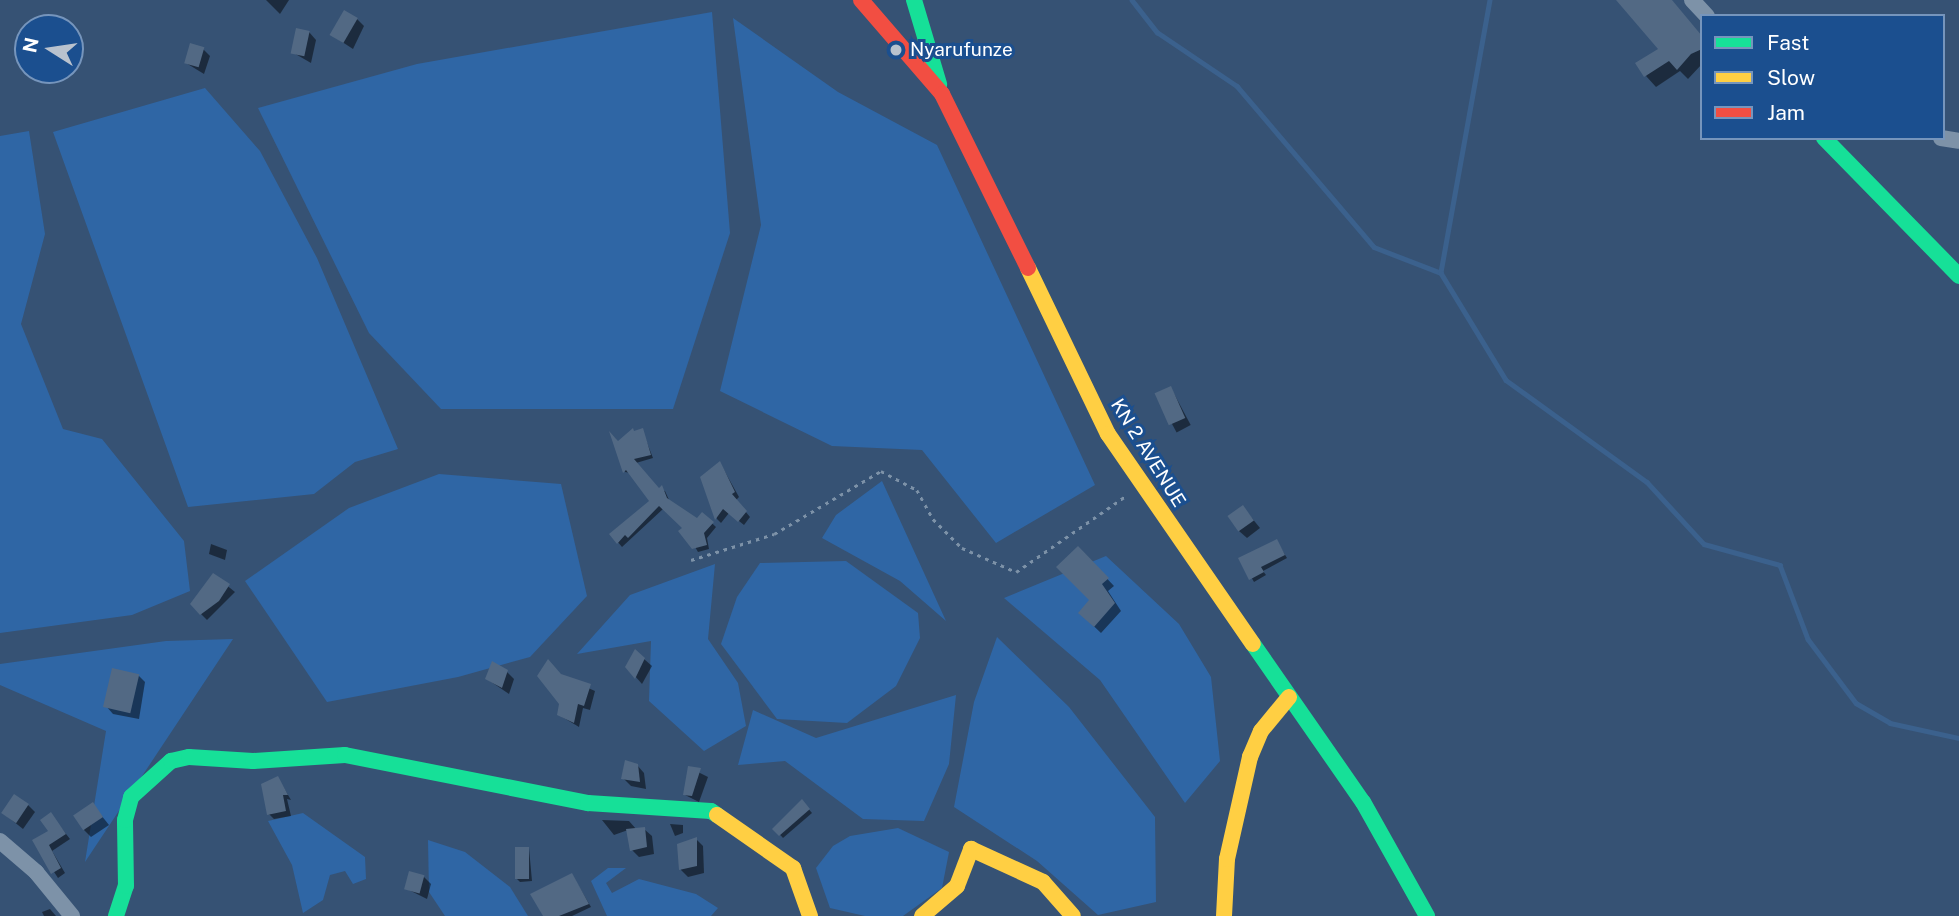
<!DOCTYPE html>
<html>
<head>
<meta charset="utf-8">
<style>
	body { margin:0 }
	#map { position:relative; width:1959px; height:916px; overflow:hidden; background:#365274; font-family:"Public Sans",sans-serif }
	div>[style] { position:absolute }
	.green>* { inset:0; background:#2f66a5 }
	.shadow>* { inset:0; background:#0007; transform-origin:0 0 }
	.stream>* { height:4.5px; margin:-2.25px; padding:0 2.25px; transform-origin:2.25px; border-radius:2.25px; background:#3b618d }
	.building>* { inset:0; background:#526984; transform-origin:0 0 }
	.path>* { height:2.5px; margin-top:-1.25px; transform-origin:0; background:repeating-linear-gradient(90deg,#7d92a8 0 3.5px,transparent 0 8.5px) }
	.street>* { height:16px; margin:-8px; padding:0 8px; transform-origin:8px; border-radius:8px; background:#7d92a8 }
	.fast>* { height:16px; margin:-8px; padding:0 8px; transform-origin:8px; border-radius:8px; background:#16e098 }
	.slow>* { height:16px; margin:-8px; padding:0 8px; transform-origin:8px; border-radius:8px; background:#ffcf43 }
	.jam>* { height:16px; margin:-8px; padding:0 8px; transform-origin:8px; border-radius:8px; background:#f24e42 }
	.dots>* { width:19px; height:19px; translate:-50% -50%; box-sizing:border-box; border:4px solid #1b4f8f; border-radius:50% }
	span { translate:-50% -50%; white-space:nowrap; text-align:center; line-height:1.15; -webkit-text-stroke:6px #1b4f8f; paint-order:stroke }
	.poi-label { font-size:19px; color:#fff }
	.left { translate:0 -50%; text-align:left }
	.street-label { font-size:19px; color:#fff }
	.legend { position:absolute; left:1700px; top:14px; width:245px; height:126px; box-sizing:border-box; background:#1b4f8f; border:2px solid #7695bc; margin:0; padding:9px 12px; list-style:none; font-size:21px; color:#fff }
	.legend li { display:flex; align-items:center; gap:14px; height:35px }
	.legend b { width:35px; border:2px solid #7695bc }
	.north { position:absolute; left:14px; top:14px; width:70px; height:70px; box-sizing:border-box; background:#1b4f8f; border:2px solid #7695bc; border-radius:50%; rotate:282deg; font-size:19px; font-weight:700; line-height:28px; text-align:center; color:#fff }
	.north::after { content:''; display:block; margin:auto; width:24px; height:32px; background:#b9c2ce; clip-path:polygon(50% 0,100% 100%,50% 72%,0 100%) }
</style>
</head>
<body>
<div id="map">
	<div class="green">
		<div style="clip-path:polygon(712px 12px,730px 233px,673px 409px,441px 409px,369px 333px,258px 108px,417px 64px)"></div>
		<div style="clip-path:polygon(733px 18px,838px 92px,937px 145px,1095px 485px,996px 543px,922px 450px,832px 446px,720px 391px,761px 225px)"></div>
		<div style="clip-path:polygon(205px 88px,260px 151px,317px 258px,398px 449px,355px 462px,314px 494px,188px 507px,53px 132px)"></div>
		<div style="clip-path:polygon(29px 131px,45px 234px,21px 324px,63px 429px,102px 439px,184px 541px,190px 591px,132px 615px,0 633px,0 136px)"></div>
		<div style="clip-path:polygon(439px 474px,561px 484px,587px 596px,530px 657px,458px 677px,327px 702px,245px 581px,349px 508px)"></div>
		<div style="clip-path:polygon(882px 481px,946px 621px,900px 581px,822px 538px,836px 515px)"></div>
		<div style="clip-path:polygon(1106px 556px,1179px 624px,1211px 677px,1220px 761px,1185px 803px,1100px 680px,1004px 598px)"></div>
		<div style="clip-path:polygon(846px 561px,918px 613px,920px 638px,896px 686px,847px 723px,777px 719px,721px 644px,737px 597px,760px 563px)"></div>
		<div style="clip-path:polygon(715px 564px,708px 639px,738px 683px,746px 726px,704px 751px,649px 701px,651px 641px,577px 654px,630px 595px)"></div>
		<div style="clip-path:polygon(997px 637px,1069px 707px,1155px 817px,1156px 902px,1098px 915px,1037px 861px,954px 807px,974px 702px)"></div>
		<div style="clip-path:polygon(233px 639px,85px 862px,106px 731px,0 685px,0 664px,166px 641px)"></div>
		<div style="clip-path:polygon(956px 695px,949px 764px,924px 821px,863px 819px,785px 761px,738px 765px,753px 710px,816px 738px)"></div>
		<div style="clip-path:polygon(303px 813px,365px 857px,366px 879px,353px 884px,345px 871px,330px 875px,323px 900px,303px 913px,292px 865px,268px 821px)"></div>
		<div style="clip-path:polygon(898px 828px,949px 852px,942px 888px,903px 916px,865px 916px,830px 908px,816px 868px,833px 846px,850px 836px)"></div>
		<div style="clip-path:polygon(428px 840px,465px 852px,510px 887px,528px 916px,445px 916px,429px 892px)"></div>
		<div style="clip-path:polygon(608px 868px,626px 868px,606px 883px,612px 893px,639px 879px,696px 894px,718px 908px,711px 916px,607px 916px,591px 881px)"></div>
	</div>
	<div class="shadow">
		<div style="clip-path:polygon(266px 0,289px 0,280px 14px)"></div>
		<div style="clip-path:polygon(1618px 0,1670px 0,1702px 38px,1702px 64px,1688px 79px,1680px 71px,1656px 87px,1646px 76px,1661px 49px)"></div>
		<div style="clip-path:polygon(357px 19px,364px 26px,353px 49px,333px 36px)"></div>
		<div style="clip-path:polygon(309px 32px,316px 40px,311px 63px,292px 52px)"></div>
		<div style="clip-path:polygon(203px 49px,210px 56px,204px 74px,186px 63px)"></div>
		<div style="left:1171px;top:388px;width:42px;height:16px;rotate:62deg"></div>
		<div style="clip-path:polygon(642px 430px,653px 458px,636px 463px,659px 490px,665px 491px,670px 502px,697px 521px,702px 514px,716px 527px,707px 538px,709px 549px,698px 552px,684px 528px,663px 509px,622px 547px,611px 534px,651px 501px,631px 473px,625px 472px,614px 437px,619px 443px)"></div>
		<div style="clip-path:polygon(720px 463px,739px 497px,736px 500px,750px 517px,744px 525px,729px 513px,721px 523px,717px 519px,702px 478px)"></div>
		<div style="clip-path:polygon(1243px 507px,1260px 528px,1247px 538px,1239px 531px)"></div>
		<div style="clip-path:polygon(1277px 542px,1287px 558px,1263px 571px,1266px 575px,1254px 582px,1241px 559px)"></div>
		<div style="clip-path:polygon(211px 544px,227px 550px,225px 560px,209px 554px)"></div>
		<div style="clip-path:polygon(1078px 548px,1114px 586px,1108px 591px,1121px 611px,1101px 633px,1080px 613px,1091px 600px)"></div>
		<div style="clip-path:polygon(214px 575px,235px 592px,207px 620px,201px 614px)"></div>
		<div style="clip-path:polygon(644px 659px,652px 666px,642px 684px,627px 667px)"></div>
		<div style="clip-path:polygon(507px 672px,514px 679px,509px 694px,487px 679px)"></div>
		<div style="clip-path:polygon(138px 675px,145px 682px,139px 719px,113px 714px,106px 706px)"></div>
		<div style="clip-path:polygon(561px 676px,595px 691px,590px 710px,583px 708px,579px 727px,559px 715px)"></div>
		<div style="clip-path:polygon(637px 765px,644px 773px,646px 789px,631px 786px,623px 778px)"></div>
		<div style="clip-path:polygon(690px 768px,708px 777px,699px 802px,685px 795px)"></div>
		<div style="clip-path:polygon(278px 778px,291px 800px,287px 799px,291px 816px,274px 819px,269px 814px)"></div>
		<div style="clip-path:polygon(802px 801px,812px 813px,783px 838px,775px 829px)"></div>
		<div style="clip-path:polygon(28px 805px,35px 812px,23px 829px,3px 813px)"></div>
		<div style="clip-path:polygon(93px 805px,109px 825px,91px 837px,84px 830px)"></div>
		<div style="clip-path:polygon(55px 820px,70px 839px,52px 851px,65px 873px,58px 878px,34px 841px,50px 831px)"></div>
		<div style="clip-path:polygon(602px 820px,629px 821px,637px 830px,644px 829px,652px 836px,654px 854px,639px 857px,632px 850px,628px 830px,614px 835px)"></div>
		<div style="clip-path:polygon(670px 824px,683px 825px,683px 833px,675px 836px)"></div>
		<div style="clip-path:polygon(696px 839px,703px 846px,704px 873px,688px 877px,681px 870px,679px 845px)"></div>
		<div style="clip-path:polygon(529px 848px,532px 881px,520px 882px,516px 878px)"></div>
		<div style="clip-path:polygon(572px 875px,591px 907px,572px 916px,545px 916px)"></div>
		<div style="clip-path:polygon(423px 876px,431px 884px,427px 899px,407px 889px)"></div>
		<div style="clip-path:polygon(50px 909px,56px 916px,44px 916px,42px 912px)"></div>
	</div>
	<div class="stream">
		<div style="left:1132px;top:0;width:41px;rotate:52deg"></div>
		<div style="left:1157px;top:32px;width:97px;rotate:34deg"></div>
		<div style="left:1237px;top:86px;width:211px;rotate:49.6deg"></div>
		<div style="left:1374px;top:247px;width:72px;rotate:21.2deg"></div>
		<div style="left:1490px;top:0;width:277px;rotate:100.2deg"></div>
		<div style="left:1441px;top:273px;width:125px;rotate:58.7deg"></div>
		<div style="left:1506px;top:380px;width:174px;rotate:35.9deg"></div>
		<div style="left:1647px;top:482px;width:84px;rotate:47.4deg"></div>
		<div style="left:1704px;top:544px;width:79px;rotate:15.4deg"></div>
		<div style="left:1780px;top:565px;width:79px;rotate:69.3deg"></div>
		<div style="left:1808px;top:639px;width:80px;rotate:53.1deg"></div>
		<div style="left:1856px;top:703px;width:39px;rotate:30deg"></div>
		<div style="left:1890px;top:723px;width:71px;rotate:12.3deg"></div>
	</div>
	<div class="building">
		<div style="clip-path:polygon(1616px 0,1672px 0,1702px 36px,1702px 49px,1691px 54px,1677px 70px,1669px 61px,1644px 77px,1635px 63px,1658px 49px)"></div>
		<div style="left:344px;top:10px;width:16px;height:29px;rotate:30deg"></div>
		<div style="left:296px;top:28px;width:14px;height:26px;rotate:12deg"></div>
		<div style="left:190px;top:43px;width:15px;height:21px;rotate:16deg"></div>
		<div style="left:1171px;top:386px;width:35px;height:18px;rotate:66deg"></div>
		<div style="clip-path:polygon(633px 428px,634px 431px,643px 428px,651px 455px,634px 459px,659px 488px,662px 485px,667px 498px,697px 518px,702px 512px,714px 522px,704px 533px,707px 545px,692px 549px,678px 531px,682px 528px,659px 506px,628px 538px,625px 535px,617px 544px,609px 534px,649px 501px,626px 470px,623px 473px,609px 431px,618px 441px)"></div>
		<div style="clip-path:polygon(720px 461px,735px 492px,732px 494px,747px 511px,738px 522px,723px 509px,715px 520px,700px 477px)"></div>
		<div style="left:1243px;top:505px;width:19px;height:19px;rotate:55deg"></div>
		<div style="clip-path:polygon(1277px 539px,1285px 555px,1261px 567px,1264px 572px,1249px 580px,1238px 558px)"></div>
		<div style="clip-path:polygon(1078px 546px,1109px 578px,1102px 584px,1115px 603px,1094px 627px,1078px 613px,1089px 600px,1056px 567px)"></div>
		<div style="clip-path:polygon(213px 573px,230px 584px,219px 601px,200px 615px,190px 604px)"></div>
		<div style="clip-path:polygon(635px 649px,645px 658px,635px 679px,625px 667px)"></div>
		<div style="clip-path:polygon(548px 659px,561px 674px,591px 684px,584px 706px,578px 704px,574px 723px,557px 715px,559px 704px,537px 676px)"></div>
		<div style="clip-path:polygon(492px 661px,508px 670px,502px 688px,485px 679px)"></div>
		<div style="left:112px;top:668px;width:28px;height:40px;rotate:13deg"></div>
		<div style="clip-path:polygon(625px 760px,638px 764px,640px 782px,621px 779px)"></div>
		<div style="clip-path:polygon(688px 766px,701px 768px,692px 796px,683px 795px)"></div>
		<div style="clip-path:polygon(278px 776px,288px 795px,283px 795px,286px 811px,267px 815px,261px 784px)"></div>
		<div style="left:14px;top:794px;width:18px;height:23px;rotate:34deg"></div>
		<div style="clip-path:polygon(802px 799px,810px 809px,779px 836px,772px 829px)"></div>
		<div style="left:93px;top:802px;width:18px;height:24px;rotate:56deg"></div>
		<div style="clip-path:polygon(51px 812px,66px 834px,49px 845px,61px 868px,51px 874px,32px 840px,48px 831px,40px 820px)"></div>
		<div style="clip-path:polygon(645px 827px,647px 847px,630px 851px,626px 829px)"></div>
		<div style="clip-path:polygon(697px 837px,697px 866px,679px 870px,677px 844px)"></div>
		<div style="left:515px;top:847px;width:14px;height:32px"></div>
		<div style="left:409px;top:871px;width:16px;height:19px;rotate:15deg"></div>
		<div style="clip-path:polygon(572px 873px,589px 904px,559px 916px,543px 916px,530px 894px)"></div>
	</div>
	<div class="path">
		<div style="left:691px;top:560px;width:87px;rotate:-17.4deg"></div>
		<div style="left:774px;top:534px;width:124px;rotate:-30.5deg"></div>
		<div style="left:881px;top:471px;width:41px;rotate:27.8deg"></div>
		<div style="left:917px;top:490px;width:33px;rotate:61deg"></div>
		<div style="left:933px;top:519px;width:41px;rotate:45deg"></div>
		<div style="left:962px;top:548px;width:59px;rotate:24deg"></div>
		<div style="left:1016px;top:572px;width:135px;rotate:-34.7deg"></div>
	</div>
	<div class="street">
		<div style="left:1692px;top:0;width:22px;rotate:47deg"></div>
		<div style="left:1941px;top:138px;width:18px;rotate:9deg"></div>
		<div style="left:0;top:841px;width:48px;rotate:40.7deg"></div>
		<div style="left:36px;top:872px;width:57px;rotate:50.7deg"></div>
	</div>
	<div class="fast">
		<div style="left:914px;top:0;width:88px;rotate:73.4deg"></div>
		<div style="left:1824px;top:138px;width:193px;rotate:45.6deg"></div>
		<div style="left:1253px;top:644px;width:193px;rotate:55.2deg"></div>
		<div style="left:1363px;top:802px;width:131px;rotate:60.7deg"></div>
		<div style="left:116px;top:916px;width:32px;rotate:-72deg"></div>
		<div style="left:126px;top:886px;width:66px;rotate:-90.9deg"></div>
		<div style="left:125px;top:820px;width:24px;rotate:-75deg"></div>
		<div style="left:131px;top:797px;width:54px;rotate:-42deg"></div>
		<div style="left:171px;top:761px;width:18px;rotate:-13deg"></div>
		<div style="left:189px;top:757px;width:64px;rotate:3.6deg"></div>
		<div style="left:253px;top:761px;width:92px;rotate:-3.7deg"></div>
		<div style="left:345px;top:755px;width:248px;rotate:11.2deg"></div>
		<div style="left:588px;top:803px;width:123px;rotate:3.7deg"></div>
		<div style="left:711px;top:811px;width:7px;rotate:34deg"></div>
	</div>
	<div class="slow">
		<div style="left:1028px;top:268px;width:184px;rotate:64.3deg"></div>
		<div style="left:1108px;top:434px;width:255px;rotate:55.4deg"></div>
		<div style="left:717px;top:815px;width:93px;rotate:34.9deg"></div>
		<div style="left:793px;top:868px;width:51px;rotate:70.5deg"></div>
		<div style="left:922px;top:916px;width:46px;rotate:-40.6deg"></div>
		<div style="left:957px;top:886px;width:40px;rotate:-69deg"></div>
		<div style="left:971px;top:849px;width:79px;rotate:24.6deg"></div>
		<div style="left:1043px;top:882px;width:45px;rotate:48.6deg"></div>
		<div style="left:1224px;top:916px;width:57px;rotate:-87deg"></div>
		<div style="left:1227px;top:859px;width:105px;rotate:-77.3deg"></div>
		<div style="left:1250px;top:757px;width:28px;rotate:-67deg"></div>
		<div style="left:1261px;top:731px;width:44px;rotate:-50.5deg"></div>
	</div>
	<div class="jam">
		<div style="left:861px;top:0;width:124px;rotate:49.2deg"></div>
		<div style="left:942px;top:94px;width:194px;rotate:63.7deg"></div>
	</div>
	<div class="dots">
		<div style="left:896px;top:50px;background:#b9c2ce"></div>
	</div>
	<div class="poi-label">
		<span class="left" style="left:910px;top:50px">Nyarufunze</span>
	</div>
	<div class="street-label">
		<span style="left:1148px;top:453px;rotate:58deg">KN 2 AVENUE</span>
	</div>
	<ul class="legend">
	<li><b style="height:9px;background:#16e098"></b>Fast</li>
	<li><b style="height:9px;background:#ffcf43"></b>Slow</li>
	<li><b style="height:9px;background:#f24e42"></b>Jam</li>
	</ul>
	<div class="north">N</div>
</div>
</body>
</html>
